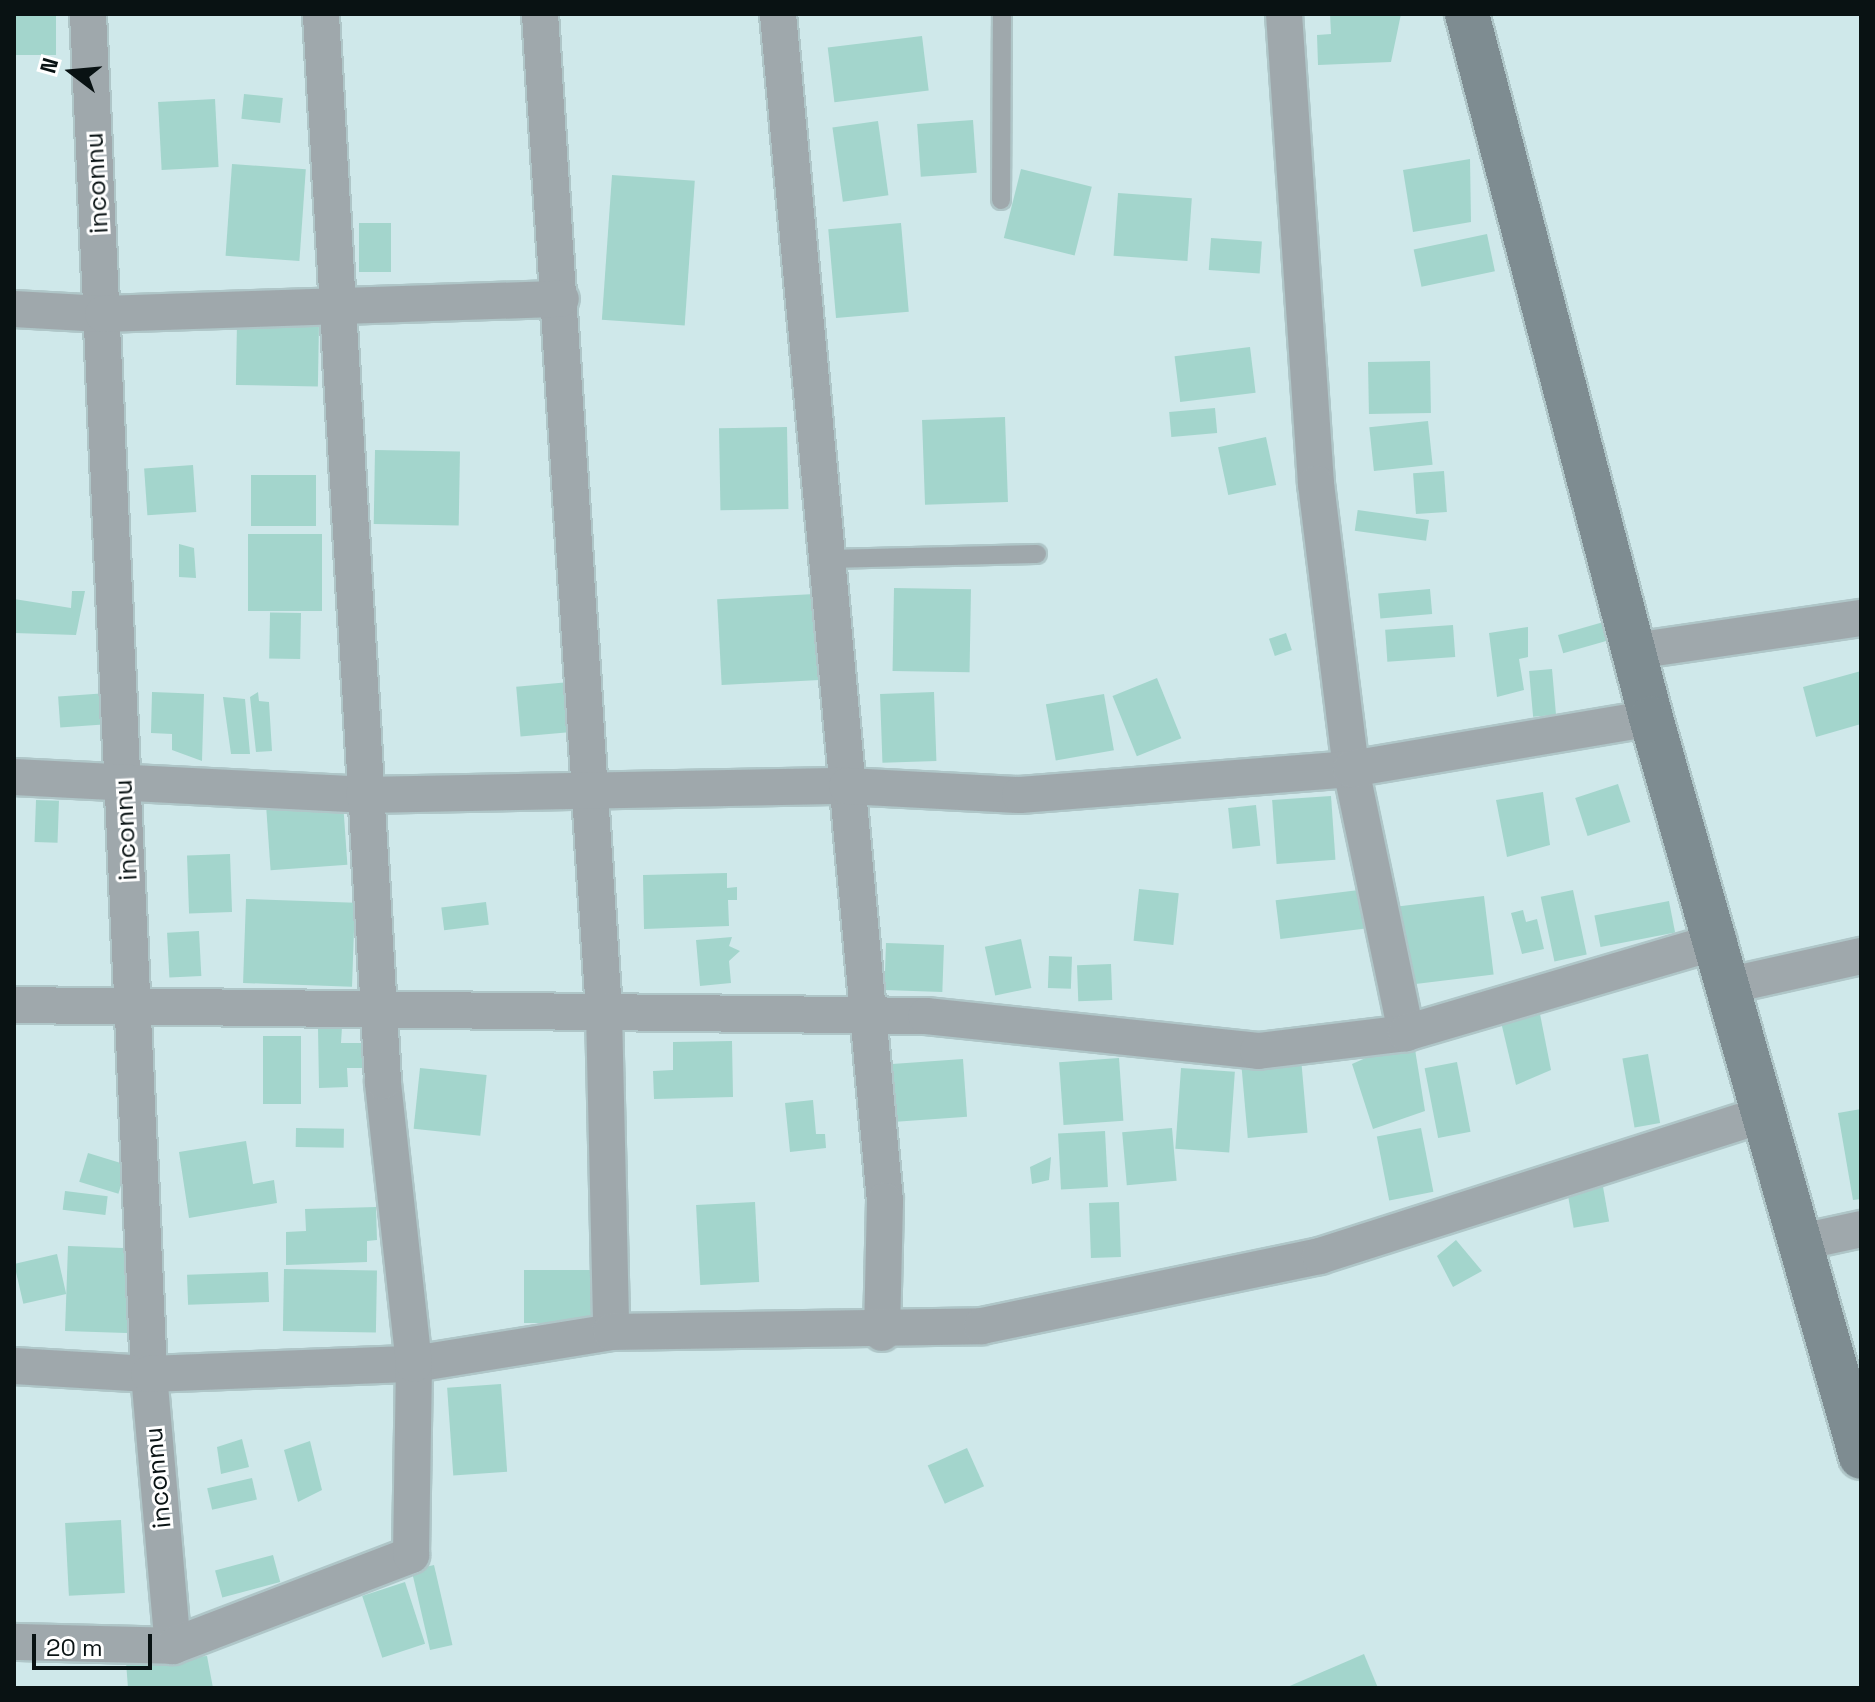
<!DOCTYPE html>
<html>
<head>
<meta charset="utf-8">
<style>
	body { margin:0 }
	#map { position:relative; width:1875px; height:1702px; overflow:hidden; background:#cfe8ea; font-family:"Space Grotesk",sans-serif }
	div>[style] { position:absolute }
	.building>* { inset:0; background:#a3d5cc; transform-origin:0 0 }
	.roads { filter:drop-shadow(2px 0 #afc6c8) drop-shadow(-2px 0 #afc6c8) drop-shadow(0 2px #afc6c8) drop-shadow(0 -2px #afc6c8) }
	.service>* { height:18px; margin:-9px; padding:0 9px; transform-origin:9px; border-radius:9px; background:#9fa8ac }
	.minor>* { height:36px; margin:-18px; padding:0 18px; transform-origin:18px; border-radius:18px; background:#9fa8ac }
	.secondary>* { height:44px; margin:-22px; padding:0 22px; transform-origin:22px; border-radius:22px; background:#7e8c91 }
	span { translate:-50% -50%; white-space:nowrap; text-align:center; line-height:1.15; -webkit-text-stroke:6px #fff; paint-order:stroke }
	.street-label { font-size:26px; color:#091213 }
	.frame { position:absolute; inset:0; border:16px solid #091213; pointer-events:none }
	.north { position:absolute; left:32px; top:32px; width:80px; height:80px; -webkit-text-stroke:6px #fff; paint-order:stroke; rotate:286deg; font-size:22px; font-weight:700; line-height:32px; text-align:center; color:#091213 }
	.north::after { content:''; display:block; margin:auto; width:28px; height:36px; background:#091213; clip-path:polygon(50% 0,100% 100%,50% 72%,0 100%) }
	.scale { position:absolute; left:32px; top:1634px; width:120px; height:36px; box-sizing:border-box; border:4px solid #091213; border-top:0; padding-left:10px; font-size:24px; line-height:28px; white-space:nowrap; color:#091213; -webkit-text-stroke:6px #fff; paint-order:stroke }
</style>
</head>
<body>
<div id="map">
	<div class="building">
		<div style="left:14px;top:14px;width:42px;height:41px"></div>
		<div style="clip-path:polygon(1330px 14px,1401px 14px,1391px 62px,1318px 65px,1317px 35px,1331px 34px)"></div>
		<div style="left:922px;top:36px;width:55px;height:95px;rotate:83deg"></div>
		<div style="left:244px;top:94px;width:39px;height:25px;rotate:6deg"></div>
		<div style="left:215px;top:99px;width:68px;height:57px;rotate:87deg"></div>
		<div style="left:973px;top:120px;width:53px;height:56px;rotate:86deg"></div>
		<div style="left:878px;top:121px;width:75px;height:46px;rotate:82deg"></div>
		<div style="clip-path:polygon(1470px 159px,1471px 222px,1413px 232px,1403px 170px)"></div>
		<div style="left:232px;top:164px;width:74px;height:92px;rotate:4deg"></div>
		<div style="left:1021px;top:169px;width:73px;height:71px;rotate:14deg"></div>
		<div style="left:612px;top:175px;width:83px;height:145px;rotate:4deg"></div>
		<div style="left:1118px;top:193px;width:74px;height:63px;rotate:4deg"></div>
		<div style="left:359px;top:223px;width:32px;height:49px"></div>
		<div style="left:901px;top:223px;width:89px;height:73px;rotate:85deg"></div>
		<div style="left:1487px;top:234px;width:38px;height:75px;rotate:78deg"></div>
		<div style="left:1211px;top:238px;width:51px;height:32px;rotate:4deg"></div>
		<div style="left:237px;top:322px;width:82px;height:63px;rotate:1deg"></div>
		<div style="left:1250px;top:347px;width:46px;height:76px;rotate:83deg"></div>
		<div style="left:1430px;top:361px;width:52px;height:62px;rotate:89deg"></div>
		<div style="left:1215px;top:408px;width:25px;height:46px;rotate:85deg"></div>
		<div style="left:1005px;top:417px;width:85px;height:83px;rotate:88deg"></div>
		<div style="left:1428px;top:421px;width:44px;height:59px;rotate:84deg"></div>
		<div style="left:787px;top:427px;width:82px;height:68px;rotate:89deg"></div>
		<div style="left:1266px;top:437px;width:49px;height:49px;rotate:78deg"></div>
		<div style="left:375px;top:450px;width:85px;height:74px;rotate:1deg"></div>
		<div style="left:193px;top:465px;width:47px;height:49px;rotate:86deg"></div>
		<div style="left:1444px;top:471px;width:41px;height:31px;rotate:86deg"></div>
		<div style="left:251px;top:475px;width:65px;height:51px"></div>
		<div style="left:1429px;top:520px;width:21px;height:72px;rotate:98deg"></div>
		<div style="left:248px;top:534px;width:74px;height:77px"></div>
		<div style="clip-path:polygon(179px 544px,194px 548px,196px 578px,179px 577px)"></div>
		<div style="left:894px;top:588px;width:77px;height:83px;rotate:1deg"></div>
		<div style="left:1430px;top:589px;width:25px;height:52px;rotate:85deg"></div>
		<div style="clip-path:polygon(72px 591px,85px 591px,76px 635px,14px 633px,14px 599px,71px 608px)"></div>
		<div style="left:815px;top:594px;width:86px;height:98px;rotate:87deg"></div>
		<div style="left:301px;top:613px;width:46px;height:31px;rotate:91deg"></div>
		<div style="left:1607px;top:621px;width:19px;height:51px;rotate:74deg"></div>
		<div style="left:1453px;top:625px;width:32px;height:68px;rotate:86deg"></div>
		<div style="clip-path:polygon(1528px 627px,1528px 657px,1519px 659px,1524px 690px,1497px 697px,1489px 633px)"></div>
		<div style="left:1286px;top:633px;width:18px;height:18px;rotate:71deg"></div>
		<div style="left:1552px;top:669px;width:46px;height:23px;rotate:85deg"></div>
		<div style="clip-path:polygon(1861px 671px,1861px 724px,1816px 737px,1803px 687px)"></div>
		<div style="left:1157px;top:678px;width:65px;height:48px;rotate:68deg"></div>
		<div style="left:570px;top:682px;width:50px;height:54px;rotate:85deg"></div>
		<div style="clip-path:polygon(152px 692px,204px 694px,202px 761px,172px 750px,172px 734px,151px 733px)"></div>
		<div style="clip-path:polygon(258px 692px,259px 701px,269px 702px,272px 751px,256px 752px,250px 697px)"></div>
		<div style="left:934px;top:692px;width:69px;height:54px;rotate:88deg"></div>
		<div style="left:108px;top:693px;width:31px;height:50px;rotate:86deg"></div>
		<div style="left:1104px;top:694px;width:57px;height:59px;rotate:80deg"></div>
		<div style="clip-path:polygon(223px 697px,245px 699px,250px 754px,231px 754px)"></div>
		<div style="left:1618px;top:784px;width:40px;height:45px;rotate:72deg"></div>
		<div style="clip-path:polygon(1543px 792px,1550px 845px,1507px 857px,1496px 800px)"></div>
		<div style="left:1331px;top:796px;width:64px;height:59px;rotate:86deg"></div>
		<div style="left:36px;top:800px;width:23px;height:42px;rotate:2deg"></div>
		<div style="left:343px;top:802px;width:63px;height:77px;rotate:86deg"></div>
		<div style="left:1256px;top:805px;width:41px;height:28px;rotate:84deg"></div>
		<div style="left:230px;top:854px;width:58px;height:43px;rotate:88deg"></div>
		<div style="clip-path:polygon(727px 873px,727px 888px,737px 887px,737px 900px,728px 900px,729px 926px,644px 929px,643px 875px)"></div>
		<div style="left:1139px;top:889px;width:40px;height:52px;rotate:6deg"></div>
		<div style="left:1359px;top:890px;width:39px;height:84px;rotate:83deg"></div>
		<div style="left:1573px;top:890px;width:66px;height:33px;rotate:78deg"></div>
		<div style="left:1484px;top:896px;width:79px;height:89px;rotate:83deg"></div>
		<div style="left:246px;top:899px;width:109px;height:84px;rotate:2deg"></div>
		<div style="left:1669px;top:901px;width:32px;height:76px;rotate:79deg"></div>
		<div style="left:486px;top:902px;width:23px;height:45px;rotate:83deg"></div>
		<div style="clip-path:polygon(1523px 910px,1526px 922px,1537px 919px,1544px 949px,1522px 954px,1511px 913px)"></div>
		<div style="left:199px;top:931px;width:45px;height:32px;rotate:87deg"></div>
		<div style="clip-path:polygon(732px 937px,729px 946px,740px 951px,729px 961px,731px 983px,700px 986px,696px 940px)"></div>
		<div style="left:1021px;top:939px;width:50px;height:37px;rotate:78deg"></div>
		<div style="left:886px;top:943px;width:58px;height:47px;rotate:2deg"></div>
		<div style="left:1049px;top:956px;width:23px;height:32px;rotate:2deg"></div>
		<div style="left:1111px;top:964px;width:36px;height:34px;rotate:88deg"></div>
		<div style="clip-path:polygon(1539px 1009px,1551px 1070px,1516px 1085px,1501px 1022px)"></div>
		<div style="clip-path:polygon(342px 1027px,341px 1043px,374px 1043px,374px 1087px,363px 1087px,363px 1068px,347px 1068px,348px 1087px,319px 1088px,318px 1028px)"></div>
		<div style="left:301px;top:1036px;width:68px;height:38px;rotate:90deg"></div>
		<div style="clip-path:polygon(1413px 1037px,1425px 1111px,1373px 1129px,1352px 1064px)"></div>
		<div style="clip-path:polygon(732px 1041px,733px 1097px,654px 1099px,653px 1071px,673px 1070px,673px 1042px)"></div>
		<div style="left:1648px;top:1054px;width:70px;height:26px;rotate:80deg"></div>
		<div style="left:1119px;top:1058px;width:63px;height:60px;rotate:86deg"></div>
		<div style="left:1301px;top:1058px;width:75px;height:60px;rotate:85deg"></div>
		<div style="left:963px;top:1059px;width:58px;height:71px;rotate:86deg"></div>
		<div style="left:1457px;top:1062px;width:71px;height:33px;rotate:79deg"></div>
		<div style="left:420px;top:1068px;width:67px;height:61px;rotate:6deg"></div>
		<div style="left:1181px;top:1068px;width:54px;height:81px;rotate:4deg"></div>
		<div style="clip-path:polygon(813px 1100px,816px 1134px,825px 1134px,826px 1148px,790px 1152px,785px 1103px)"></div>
		<div style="clip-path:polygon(1861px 1109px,1861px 1199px,1853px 1200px,1838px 1113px)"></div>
		<div style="left:296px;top:1128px;width:48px;height:19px;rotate:1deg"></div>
		<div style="left:1172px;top:1128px;width:53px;height:50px;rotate:85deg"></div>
		<div style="left:1421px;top:1128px;width:65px;height:45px;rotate:79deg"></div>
		<div style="left:1105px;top:1131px;width:56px;height:47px;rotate:87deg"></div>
		<div style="clip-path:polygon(246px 1141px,253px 1184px,274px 1180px,277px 1203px,189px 1218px,179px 1152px)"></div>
		<div style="left:88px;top:1153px;width:41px;height:30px;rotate:17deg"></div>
		<div style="clip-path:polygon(1051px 1157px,1049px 1180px,1032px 1184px,1030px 1167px)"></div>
		<div style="left:1602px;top:1181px;width:41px;height:36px;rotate:80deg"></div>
		<div style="left:65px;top:1191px;width:43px;height:19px;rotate:7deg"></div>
		<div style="left:755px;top:1202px;width:80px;height:59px;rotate:87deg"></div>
		<div style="left:1119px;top:1202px;width:55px;height:30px;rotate:88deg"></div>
		<div style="clip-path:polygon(376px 1207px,377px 1240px,367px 1241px,367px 1262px,286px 1265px,286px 1232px,306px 1231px,305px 1209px)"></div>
		<div style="clip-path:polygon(1456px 1240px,1482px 1271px,1453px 1287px,1437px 1256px)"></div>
		<div style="left:68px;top:1246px;width:69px;height:85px;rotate:2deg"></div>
		<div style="left:57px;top:1254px;width:41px;height:44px;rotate:77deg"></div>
		<div style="left:284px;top:1269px;width:93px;height:62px;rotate:1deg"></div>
		<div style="left:524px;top:1270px;width:75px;height:53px"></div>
		<div style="left:268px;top:1272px;width:30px;height:81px;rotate:88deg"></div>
		<div style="left:501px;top:1384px;width:88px;height:54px;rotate:86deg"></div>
		<div style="clip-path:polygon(242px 1439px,249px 1467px,221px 1474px,217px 1447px)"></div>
		<div style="clip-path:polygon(310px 1441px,322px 1490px,298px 1502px,284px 1450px)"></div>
		<div style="left:967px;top:1448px;width:42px;height:43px;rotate:66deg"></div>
		<div style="left:252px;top:1478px;width:22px;height:46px;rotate:77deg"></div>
		<div style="left:121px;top:1520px;width:73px;height:56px;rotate:87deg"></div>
		<div style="left:273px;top:1555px;width:28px;height:60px;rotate:75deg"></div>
		<div style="left:434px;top:1565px;width:82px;height:23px;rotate:77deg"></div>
		<div style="left:405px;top:1582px;width:65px;height:45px;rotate:72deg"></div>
		<div style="clip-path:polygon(1364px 1654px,1378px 1688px,1285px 1688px)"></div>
		<div style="clip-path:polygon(207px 1656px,213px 1688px,128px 1688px,126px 1662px)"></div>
	</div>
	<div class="roads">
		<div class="service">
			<div style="left:1001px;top:200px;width:186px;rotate:-89.7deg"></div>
			<div style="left:827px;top:559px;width:210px;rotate:-1.4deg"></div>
		</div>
		<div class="minor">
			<div style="left:88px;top:14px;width:1361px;rotate:87.43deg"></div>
			<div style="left:149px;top:1374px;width:273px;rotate:85deg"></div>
			<div style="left:540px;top:14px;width:1000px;rotate:86.33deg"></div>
			<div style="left:604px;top:1012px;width:320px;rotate:88.7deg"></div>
			<div style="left:778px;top:14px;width:1192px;rotate:84.85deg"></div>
			<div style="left:885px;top:1201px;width:132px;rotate:91.3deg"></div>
			<div style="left:1284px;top:14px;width:471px;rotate:86.1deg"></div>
			<div style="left:1316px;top:484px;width:287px;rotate:83deg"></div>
			<div style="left:1351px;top:769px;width:270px;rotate:78.2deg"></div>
			<div style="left:14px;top:309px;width:89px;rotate:3.2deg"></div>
			<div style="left:103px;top:314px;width:458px;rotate:-1.9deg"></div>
			<div style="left:1634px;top:651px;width:229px;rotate:-8.3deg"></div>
			<div style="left:14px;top:777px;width:350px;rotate:2.9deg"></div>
			<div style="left:364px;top:795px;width:483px;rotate:-1.1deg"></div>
			<div style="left:847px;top:786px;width:173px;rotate:3deg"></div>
			<div style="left:1020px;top:795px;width:332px;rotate:-4.5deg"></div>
			<div style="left:1351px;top:769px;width:304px;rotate:-9.6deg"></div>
			<div style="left:1731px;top:985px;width:133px;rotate:-12.6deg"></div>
			<div style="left:14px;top:1005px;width:912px;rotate:0.69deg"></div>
			<div style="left:926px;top:1016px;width:334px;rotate:6deg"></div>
			<div style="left:1258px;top:1051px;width:149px;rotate:-6.9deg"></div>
			<div style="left:1406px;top:1033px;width:326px;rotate:-16.4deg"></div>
			<div style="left:1801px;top:1242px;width:61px;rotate:-12.2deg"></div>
			<div style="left:14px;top:1366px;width:135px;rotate:3.4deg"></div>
			<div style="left:149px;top:1374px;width:265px;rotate:-2.2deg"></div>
			<div style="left:414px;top:1364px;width:200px;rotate:-9.2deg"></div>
			<div style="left:611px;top:1332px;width:371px;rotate:-0.9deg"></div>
			<div style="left:982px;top:1326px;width:345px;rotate:-11.7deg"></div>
			<div style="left:1320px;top:1256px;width:468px;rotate:-17.7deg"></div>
			<div style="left:14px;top:1642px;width:159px;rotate:1.4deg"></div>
			<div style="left:173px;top:1646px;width:255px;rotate:-20.9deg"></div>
			<div style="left:411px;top:1555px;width:191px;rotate:-89.1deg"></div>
			<div style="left:414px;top:1364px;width:285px;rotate:-96.3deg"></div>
			<div style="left:383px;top:1081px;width:1069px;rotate:-93.33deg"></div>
		</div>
		<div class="secondary">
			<div style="left:1467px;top:14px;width:728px;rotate:75.35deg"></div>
			<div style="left:1651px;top:718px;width:768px;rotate:74.14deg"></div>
		</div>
	</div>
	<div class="street-label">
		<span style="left:97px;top:183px;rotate:-93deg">inconnu</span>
		<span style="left:126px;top:830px;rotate:-93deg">inconnu</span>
		<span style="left:158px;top:1478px;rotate:-95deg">inconnu</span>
	</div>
	<div class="frame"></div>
	<div class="north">N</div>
	<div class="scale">20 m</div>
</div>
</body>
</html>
